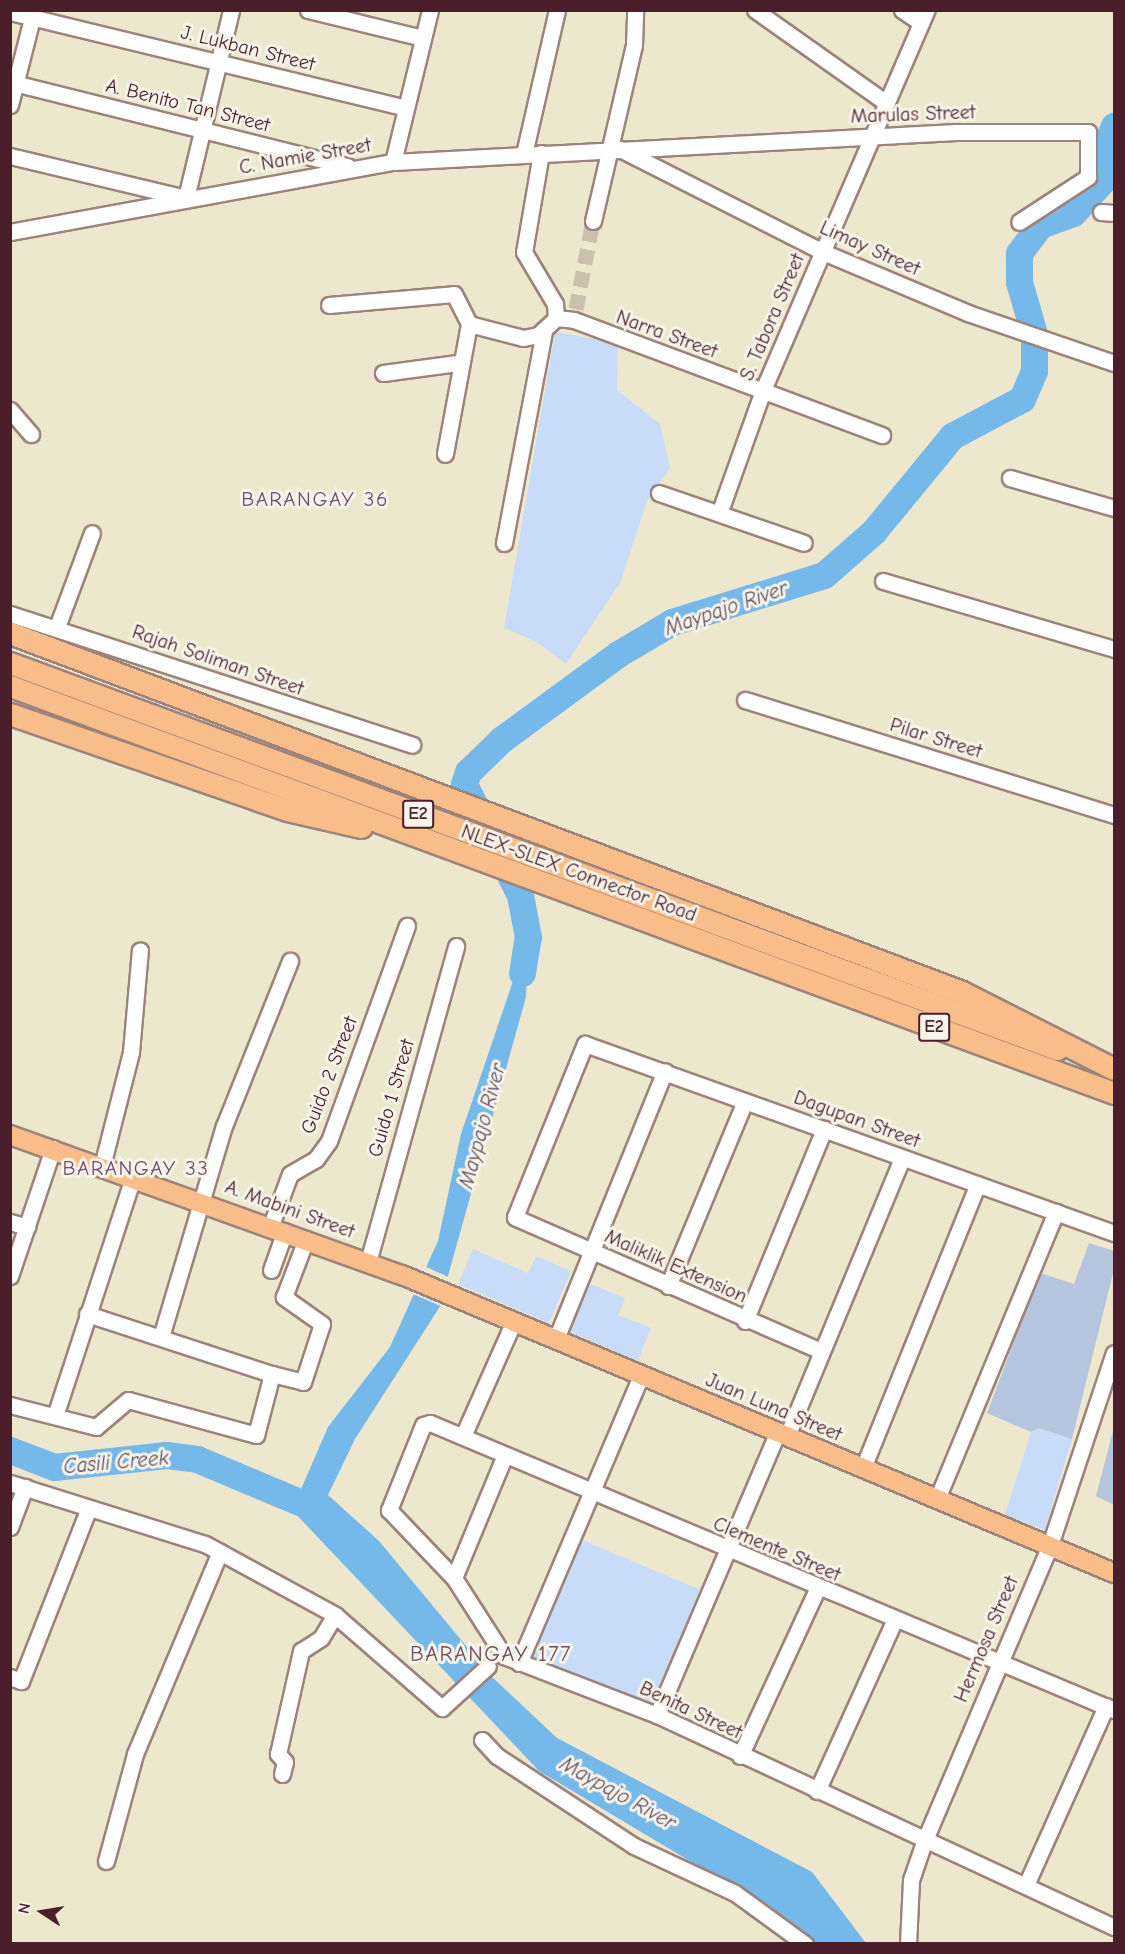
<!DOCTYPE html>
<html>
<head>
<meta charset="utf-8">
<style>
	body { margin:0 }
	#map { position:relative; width:1125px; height:1954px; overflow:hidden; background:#ede7cd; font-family:"Comic Neue",sans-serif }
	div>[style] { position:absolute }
	.built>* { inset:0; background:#c8dcf9; transform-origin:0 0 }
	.industrial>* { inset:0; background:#b6c5de }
	.water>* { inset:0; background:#75b8ea }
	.pier>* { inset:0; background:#ede7cd; transform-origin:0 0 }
	.river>* { height:27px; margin:-13.5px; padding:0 13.5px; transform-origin:13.5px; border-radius:13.5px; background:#75b8ea }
	.minor-tunnel>* { height:15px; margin-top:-7.5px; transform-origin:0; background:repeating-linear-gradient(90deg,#ccbfad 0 15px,transparent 0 23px) }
	.roads { filter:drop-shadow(2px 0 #9c837c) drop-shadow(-2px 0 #9c837c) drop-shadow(0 2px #9c837c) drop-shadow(0 -2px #9c837c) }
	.minor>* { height:15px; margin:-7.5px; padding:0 7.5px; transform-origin:7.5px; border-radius:7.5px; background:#fff }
	.major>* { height:18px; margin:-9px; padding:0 9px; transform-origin:9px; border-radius:9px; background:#f8bd89 }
	.highway>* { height:21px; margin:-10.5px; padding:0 10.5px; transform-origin:10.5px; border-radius:10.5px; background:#f8bd89 }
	span { translate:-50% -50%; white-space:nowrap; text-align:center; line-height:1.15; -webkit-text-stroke:6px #f7f3e8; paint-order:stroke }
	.shield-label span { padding:2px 4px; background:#f7f3e8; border:2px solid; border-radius:4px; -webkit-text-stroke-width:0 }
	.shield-label { font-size:18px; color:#4a1f2b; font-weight:700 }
	.street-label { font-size:20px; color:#4a1f2b }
	.neighbourhood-label { font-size:21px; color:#6d4d69; letter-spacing:1.5px }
	.water-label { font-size:21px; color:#574d64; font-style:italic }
	.quarter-label { font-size:22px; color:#6d4d69; letter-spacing:1.5px }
	.frame { position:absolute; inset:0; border:12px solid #4a1f2b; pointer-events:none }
	.north { position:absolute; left:12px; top:1882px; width:60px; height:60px; -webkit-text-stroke:4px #f7f3e8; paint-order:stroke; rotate:282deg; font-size:16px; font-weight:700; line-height:24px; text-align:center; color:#4a1f2b }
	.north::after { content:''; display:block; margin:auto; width:21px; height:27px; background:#4a1f2b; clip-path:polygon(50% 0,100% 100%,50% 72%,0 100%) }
</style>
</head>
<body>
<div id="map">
	<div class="built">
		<div style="clip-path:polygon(555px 332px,618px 343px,617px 390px,660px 424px,670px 468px,647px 501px,620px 583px,566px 664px,535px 641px,504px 628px)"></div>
		<div style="clip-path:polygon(473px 1249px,528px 1273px,536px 1256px,571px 1271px,549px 1323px,458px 1284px)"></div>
		<div style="clip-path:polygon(588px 1283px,625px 1298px,618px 1315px,651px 1328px,638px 1361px,568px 1331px)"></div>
		<div style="clip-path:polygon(1039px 1428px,1072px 1439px,1045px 1530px,1005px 1515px,1031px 1432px)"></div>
		<div style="left:580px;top:1539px;width:130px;height:132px;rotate:23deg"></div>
	</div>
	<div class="industrial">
		<div style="clip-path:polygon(1089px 1243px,1114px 1251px,1114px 1269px,1072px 1439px,1039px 1428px,1031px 1432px,987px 1413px,1040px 1273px,1074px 1284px)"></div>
		<div style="clip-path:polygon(1114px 1427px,1114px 1505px,1096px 1496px)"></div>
	</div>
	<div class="water">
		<div style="clip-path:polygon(528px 937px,526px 997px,439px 1308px,355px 1439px,328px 1495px,379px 1541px,491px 1676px,557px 1738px,812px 1872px,866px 1943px,810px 1943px,735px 1888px,539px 1771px,292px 1510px,328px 1427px,390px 1347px,438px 1241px,461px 1134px)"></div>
	</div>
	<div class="pier">
		<div style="left:424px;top:1266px;width:30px;height:30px;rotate:24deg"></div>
	</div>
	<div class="river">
		<div style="left:1033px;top:330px;width:50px;rotate:-106.3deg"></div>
		<div style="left:1019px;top:282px;width:29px;rotate:-90deg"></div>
		<div style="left:1019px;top:253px;width:35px;rotate:-53deg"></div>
		<div style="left:1040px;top:225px;width:35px;rotate:-20deg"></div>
		<div style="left:1073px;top:213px;width:46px;rotate:-47.6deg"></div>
		<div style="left:1104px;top:179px;width:26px;rotate:-94deg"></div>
		<div style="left:1102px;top:153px;width:30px;rotate:-66deg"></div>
		<div style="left:522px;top:973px;width:36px;rotate:-81deg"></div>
		<div style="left:528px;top:937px;width:43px;rotate:-100.8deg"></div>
		<div style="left:520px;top:895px;width:124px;rotate:-116.8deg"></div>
		<div style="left:464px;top:784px;width:13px;rotate:-72deg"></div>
		<div style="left:468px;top:772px;width:47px;rotate:-44.1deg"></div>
		<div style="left:502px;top:739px;width:144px;rotate:-36.2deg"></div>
		<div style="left:618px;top:654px;width:63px;rotate:-30.7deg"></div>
		<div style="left:672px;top:622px;width:159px;rotate:-17.2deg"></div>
		<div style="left:824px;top:575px;width:67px;rotate:-41.3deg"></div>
		<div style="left:874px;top:531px;width:123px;rotate:-50.6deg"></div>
		<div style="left:952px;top:436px;width:79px;rotate:-27.9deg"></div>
		<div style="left:1022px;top:399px;width:30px;rotate:-67deg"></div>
		<div style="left:1034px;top:371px;width:29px;rotate:-90deg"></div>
		<div style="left:10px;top:1450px;width:47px;rotate:21.1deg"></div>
		<div style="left:54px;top:1467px;width:113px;rotate:-6.1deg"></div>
		<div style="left:166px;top:1455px;width:31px;rotate:7deg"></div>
		<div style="left:197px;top:1459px;width:121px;rotate:22.8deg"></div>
		<div style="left:309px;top:1506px;width:21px;rotate:49deg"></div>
	</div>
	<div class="minor-tunnel">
		<div style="left:576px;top:309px;width:90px;rotate:-79.1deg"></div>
	</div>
	<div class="roads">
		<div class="minor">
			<div style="left:308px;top:10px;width:118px;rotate:13.7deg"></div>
			<div style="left:755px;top:10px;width:159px;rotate:35.3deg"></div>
			<div style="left:902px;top:10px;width:23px;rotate:34deg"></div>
			<div style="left:10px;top:12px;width:407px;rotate:13.6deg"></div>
			<div style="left:10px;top:82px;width:348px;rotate:14deg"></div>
			<div style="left:10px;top:105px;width:98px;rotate:-75.8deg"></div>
			<div style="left:620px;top:149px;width:228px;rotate:26.9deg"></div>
			<div style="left:823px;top:252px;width:157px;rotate:22.8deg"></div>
			<div style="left:968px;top:313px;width:154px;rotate:18.9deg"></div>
			<div style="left:541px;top:153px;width:100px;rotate:99.7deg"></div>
			<div style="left:524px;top:252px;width:61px;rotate:59.2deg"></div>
			<div style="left:555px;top:304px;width:14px;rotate:86deg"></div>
			<div style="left:524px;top:154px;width:148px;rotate:-77.1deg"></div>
			<div style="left:10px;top:156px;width:181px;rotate:13.4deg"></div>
			<div style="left:186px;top:198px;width:193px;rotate:-76.5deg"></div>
			<div style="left:393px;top:162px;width:156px;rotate:-76.3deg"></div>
			<div style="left:1101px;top:212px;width:13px;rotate:4deg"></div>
			<div style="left:593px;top:221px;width:181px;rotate:-76.9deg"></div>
			<div style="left:634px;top:45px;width:35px;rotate:-88deg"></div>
			<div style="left:10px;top:232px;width:389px;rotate:-10.4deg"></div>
			<div style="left:393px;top:162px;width:564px;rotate:-3.05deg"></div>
			<div style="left:956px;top:132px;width:132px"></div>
			<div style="left:1088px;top:132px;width:45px;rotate:90deg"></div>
			<div style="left:1088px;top:177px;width:82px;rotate:146.9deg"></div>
			<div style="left:329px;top:305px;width:125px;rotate:-5deg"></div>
			<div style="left:454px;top:294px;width:34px;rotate:63deg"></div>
			<div style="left:469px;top:324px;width:132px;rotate:100.5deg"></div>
			<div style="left:469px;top:324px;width:56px;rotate:14.5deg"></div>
			<div style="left:523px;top:338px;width:15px;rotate:-11deg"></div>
			<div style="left:538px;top:335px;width:25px;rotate:-43deg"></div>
			<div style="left:556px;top:318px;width:18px;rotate:6deg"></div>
			<div style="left:574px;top:320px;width:329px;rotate:20.5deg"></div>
			<div style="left:383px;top:373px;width:75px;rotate:-7.7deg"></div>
			<div style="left:10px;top:410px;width:32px;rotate:49deg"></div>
			<div style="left:1010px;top:478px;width:108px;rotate:16.1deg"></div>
			<div style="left:659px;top:493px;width:153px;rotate:19deg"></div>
			<div style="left:720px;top:511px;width:128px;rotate:-70.4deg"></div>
			<div style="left:763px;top:390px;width:414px;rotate:-66.7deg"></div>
			<div style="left:504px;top:543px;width:215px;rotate:-79.3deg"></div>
			<div style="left:883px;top:581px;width:241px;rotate:16.4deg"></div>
			<div style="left:10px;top:614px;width:423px;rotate:18deg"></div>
			<div style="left:57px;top:627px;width:100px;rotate:-69.6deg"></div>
			<div style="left:745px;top:700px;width:387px;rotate:17.3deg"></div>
			<div style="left:102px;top:1166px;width:118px;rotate:-75.7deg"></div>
			<div style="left:131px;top:1052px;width:102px;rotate:-85deg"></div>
			<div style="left:10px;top:1222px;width:18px;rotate:16deg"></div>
			<div style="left:271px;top:1225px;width:54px;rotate:-69.6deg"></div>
			<div style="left:290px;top:1174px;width:30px;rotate:-30deg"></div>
			<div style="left:316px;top:1159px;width:22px;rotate:-54deg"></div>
			<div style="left:329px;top:1141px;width:229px;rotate:-70.1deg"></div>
			<div style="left:368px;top:1262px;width:328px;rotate:-74.4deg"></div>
			<div style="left:271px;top:1270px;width:41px;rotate:-70.3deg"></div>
			<div style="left:10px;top:1276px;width:135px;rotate:-71.4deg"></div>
			<div style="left:668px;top:1286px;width:200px;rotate:-67.4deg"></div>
			<div style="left:87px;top:1314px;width:194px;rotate:18deg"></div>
			<div style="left:745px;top:1321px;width:208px;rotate:-67.6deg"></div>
			<div style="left:161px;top:1337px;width:220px;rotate:-73.4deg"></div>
			<div style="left:224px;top:1126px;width:178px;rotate:-68.2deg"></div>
			<div style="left:556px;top:1339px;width:289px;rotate:-67.9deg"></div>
			<div style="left:821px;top:1351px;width:334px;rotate:-156.4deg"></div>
			<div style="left:515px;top:1217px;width:187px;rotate:-68deg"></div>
			<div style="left:585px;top:1044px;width:562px;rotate:19.66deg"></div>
			<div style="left:10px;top:1405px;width:89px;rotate:14.3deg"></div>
			<div style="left:96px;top:1427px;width:42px;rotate:-40.2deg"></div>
			<div style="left:128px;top:1400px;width:133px;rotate:15.3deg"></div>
			<div style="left:256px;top:1435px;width:63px;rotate:-75.3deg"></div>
			<div style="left:272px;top:1374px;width:32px;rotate:14deg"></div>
			<div style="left:303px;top:1382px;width:61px;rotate:-71.9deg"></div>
			<div style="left:322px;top:1324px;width:47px;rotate:-144.6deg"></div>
			<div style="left:284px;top:1297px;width:62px;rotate:-69.2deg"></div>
			<div style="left:55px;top:1416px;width:251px;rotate:-71.9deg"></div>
			<div style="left:463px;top:1436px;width:126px;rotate:-66.1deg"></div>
			<div style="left:787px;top:1436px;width:301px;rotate:-67.5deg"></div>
			<div style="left:863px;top:1468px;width:306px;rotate:-68deg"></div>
			<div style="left:10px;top:1483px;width:204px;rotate:17.4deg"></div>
			<div style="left:205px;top:1544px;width:148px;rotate:28.6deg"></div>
			<div style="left:335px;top:1615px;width:142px;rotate:41deg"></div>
			<div style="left:442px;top:1708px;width:62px;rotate:-42.4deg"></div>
			<div style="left:937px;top:1499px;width:311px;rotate:-67.5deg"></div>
			<div style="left:10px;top:1527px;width:43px;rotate:-69.4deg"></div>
			<div style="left:454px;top:1578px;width:133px;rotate:-67.5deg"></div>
			<div style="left:519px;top:1663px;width:313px;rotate:-67deg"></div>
			<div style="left:10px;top:1677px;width:12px;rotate:20deg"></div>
			<div style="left:21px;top:1681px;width:184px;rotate:-68.6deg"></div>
			<div style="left:1114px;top:1710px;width:742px;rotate:-157.24deg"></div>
			<div style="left:430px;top:1423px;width:7px;rotate:164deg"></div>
			<div style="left:423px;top:1425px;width:92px;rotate:111.8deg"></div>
			<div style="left:389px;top:1510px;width:94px;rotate:46.3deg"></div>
			<div style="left:454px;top:1578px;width:93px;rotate:57.3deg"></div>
			<div style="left:504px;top:1656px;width:164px;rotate:21.1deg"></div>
			<div style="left:657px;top:1715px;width:504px;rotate:24.89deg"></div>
			<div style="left:657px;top:1715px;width:308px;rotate:-66.9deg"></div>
			<div style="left:482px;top:1740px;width:22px;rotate:47deg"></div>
			<div style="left:497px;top:1756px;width:164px;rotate:33.3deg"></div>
			<div style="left:634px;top:1846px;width:111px;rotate:25deg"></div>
			<div style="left:735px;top:1893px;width:87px;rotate:36.1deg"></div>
			<div style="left:740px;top:1756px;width:184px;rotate:-65.2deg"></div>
			<div style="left:282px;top:1774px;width:12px;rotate:-76deg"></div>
			<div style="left:285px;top:1762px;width:11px;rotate:-131deg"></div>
			<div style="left:278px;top:1754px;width:106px;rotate:-77.4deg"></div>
			<div style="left:301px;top:1651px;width:24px;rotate:-33deg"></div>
			<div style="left:321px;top:1638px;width:27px;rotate:-59deg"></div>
			<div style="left:817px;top:1791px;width:187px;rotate:-65.6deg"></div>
			<div style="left:106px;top:1861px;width:111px;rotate:-74.8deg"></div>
			<div style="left:135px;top:1754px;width:219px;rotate:-67.2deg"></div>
			<div style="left:1026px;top:1885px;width:196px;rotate:-65.9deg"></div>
			<div style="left:908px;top:1944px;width:64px;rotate:-87.3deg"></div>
			<div style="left:911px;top:1880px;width:40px;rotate:-71.1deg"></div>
			<div style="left:924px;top:1842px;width:323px;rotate:-67deg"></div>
			<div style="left:1050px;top:1545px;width:202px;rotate:-71.6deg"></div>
		</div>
		<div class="major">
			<div style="left:10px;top:1135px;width:416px;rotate:19.7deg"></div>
			<div style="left:402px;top:1275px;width:772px;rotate:22.71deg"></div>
		</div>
		<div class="highway">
			<div style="left:10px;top:633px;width:1017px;rotate:20.66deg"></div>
			<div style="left:962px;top:992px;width:170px;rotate:26.9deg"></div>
			<div style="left:10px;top:663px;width:1116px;rotate:20.24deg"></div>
			<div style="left:10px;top:686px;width:1177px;rotate:20.24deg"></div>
			<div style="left:10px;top:714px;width:293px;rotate:19.1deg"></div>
			<div style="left:287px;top:810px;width:76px;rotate:12.9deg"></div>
		</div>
	</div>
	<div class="shield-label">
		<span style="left:418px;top:814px">E2</span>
		<span style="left:934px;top:1027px">E2</span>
	</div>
	<div class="street-label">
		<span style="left:248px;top:48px;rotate:14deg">J. Lukban Street</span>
		<span style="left:188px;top:105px;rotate:14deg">A. Benito Tan Street</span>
		<span style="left:913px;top:114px;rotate:-2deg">Marulas Street</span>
		<span style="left:305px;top:156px;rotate:-10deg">C. Namie Street</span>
		<span style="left:870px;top:248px;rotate:24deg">Limay Street</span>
		<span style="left:772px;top:317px;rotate:-67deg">S. Tabora Street</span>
		<span style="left:667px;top:334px;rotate:20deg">Narra Street</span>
		<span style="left:218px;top:660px;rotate:19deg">Rajah Soliman Street</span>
		<span style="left:936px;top:738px;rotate:17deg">Pilar Street</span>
		<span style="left:579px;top:873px;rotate:20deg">NLEX-SLEX Connector Road</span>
		<span style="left:329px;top:1075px;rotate:-69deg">Guido 2 Street</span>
		<span style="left:391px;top:1098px;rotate:-74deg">Guido 1 Street</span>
		<span style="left:857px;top:1119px;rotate:20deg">Dagupan Street</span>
		<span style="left:290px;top:1209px;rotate:20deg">A. Mabini Street</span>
		<span style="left:676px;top:1266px;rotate:24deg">Maliklik Extension</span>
		<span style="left:774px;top:1407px;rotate:23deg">Juan Luna Street</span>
		<span style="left:777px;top:1549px;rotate:23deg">Clemente Street</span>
		<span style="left:986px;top:1639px;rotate:-67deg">Hermosa Street</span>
		<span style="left:691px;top:1710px;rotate:25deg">Benita Street</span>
	</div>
	<div class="neighbourhood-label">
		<span style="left:315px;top:499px">BARANGAY 36</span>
		<span style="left:136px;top:1168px">BARANGAY 33</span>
	</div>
	<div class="water-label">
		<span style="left:726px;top:608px;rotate:-19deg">Maypajo River</span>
		<span style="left:482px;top:1126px;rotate:-75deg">Maypajo River</span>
		<span style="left:116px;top:1462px;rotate:-5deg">Casili Creek</span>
		<span style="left:618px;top:1793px;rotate:29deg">Maypajo River</span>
	</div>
	<div class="quarter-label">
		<span style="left:491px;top:1655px">BARANGAY 177</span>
	</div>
	<div class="frame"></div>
	<div class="north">N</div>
</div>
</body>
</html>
